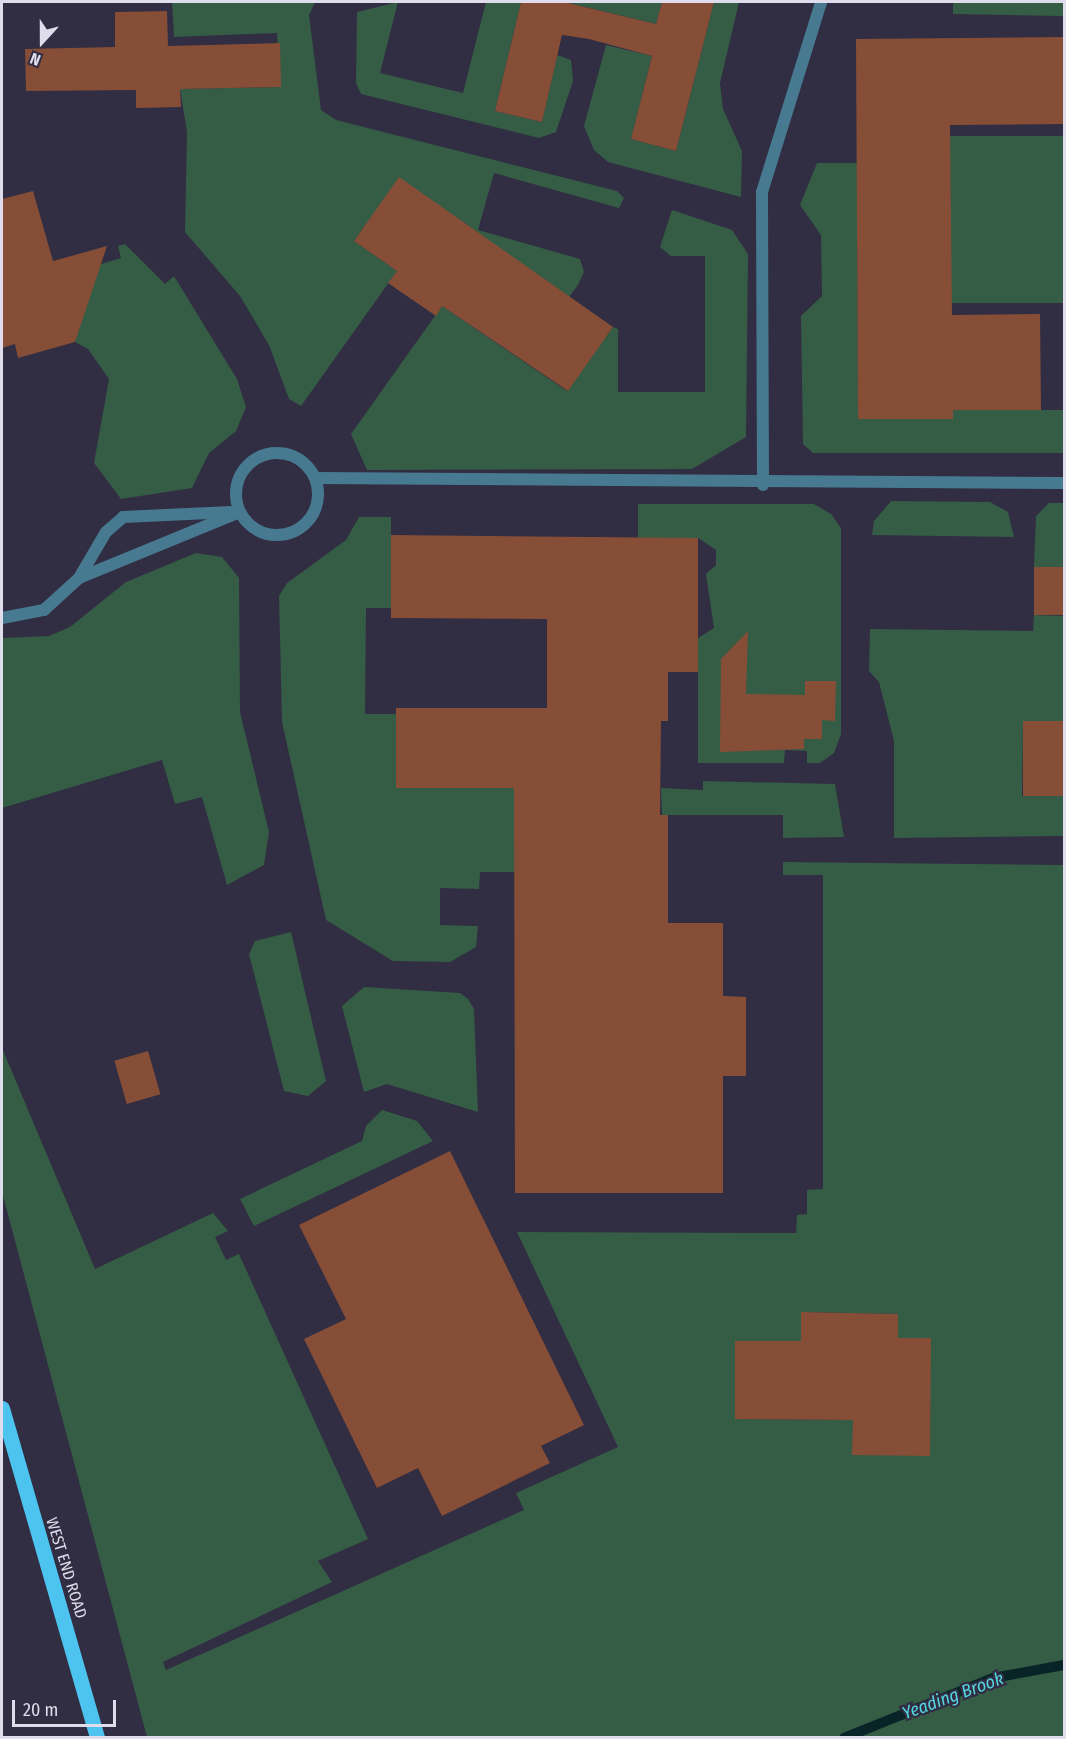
<!DOCTYPE html>
<html>
<head>
<meta charset="utf-8">
<style>
	body { margin:0 }
	#map { position:relative; width:1066px; height:1739px; overflow:hidden; background:#312d42; font-family:"Fira Sans Condensed",sans-serif }
	div>[style] { position:absolute }
	.green>* { inset:0; background:#355c45; transform-origin:0 0 }
	.stream>* { height:10px; margin:-5px; padding:0 5px; transform-origin:5px; border-radius:5px; background:#082426 }
	.building>* { inset:0; background:#864e37; transform-origin:0 0 }
	.street>* { height:12px; margin:-6px; padding:0 6px; transform-origin:6px; border-radius:6px; background:#477a90 }
	.street>.ring { margin:-6px; padding:0; box-sizing:content-box; background:none; border:12px solid #477a90; border-radius:50% }
	.primary>* { height:15px; margin:-7.5px; padding:0 7.5px; transform-origin:7.5px; border-radius:7.5px; background:#4dc3f0 }
	span { translate:-50% -50%; white-space:nowrap; text-align:center; line-height:1.15; -webkit-text-stroke:4.5px #312d42; paint-order:stroke }
	.street-label { font-size:16px; color:#dfddeb }
	.water-label { font-size:18px; color:#54d7e2; font-style:italic }
	.frame { position:absolute; inset:0; border:3px solid #dfddeb; pointer-events:none }
	.north { position:absolute; left:12px; top:12px; width:60px; height:60px; -webkit-text-stroke:4px #312d42; paint-order:stroke; rotate:201deg; font-size:16px; font-weight:700; line-height:24px; text-align:center; color:#dfddeb }
	.north::after { content:''; display:block; margin:auto; width:21px; height:27px; background:#dfddeb; clip-path:polygon(50% 0,100% 100%,50% 72%,0 100%) }
	.scale { position:absolute; left:12px; top:1700px; width:104px; height:27px; box-sizing:border-box; border:3px solid #dfddeb; border-top:0; padding-left:8px; font-size:18px; line-height:21px; white-space:nowrap; color:#dfddeb; -webkit-text-stroke:4px #312d42; paint-order:stroke }
</style>
</head>
<body>
<div id="map">
	<div class="green">
		<div style="clip-path:polygon(172px 2px,315px 2px,309px 15px,321px 110px,336px 120px,617px 191px,624px 198px,619px 208px,494px 173px,478px 230px,580px 259px,584px 272px,578px 285px,569px 297px,399px 178px,354px 241px,397px 271px,301px 406px,289px 399px,269px 345px,240px 296px,185px 232px,187px 132px,180px 89px,280px 87px,277px 33px,174px 37px)"></div>
		<div style="clip-path:polygon(398px 2px,380px 73px,463px 93px,486px 2px,521px 2px,495px 111px,542px 122px,557px 55px,571px 60px,573px 81px,556px 132px,539px 138px,361px 94px,356px 83px,357px 12px)"></div>
		<div style="clip-path:polygon(714px 2px,739px 2px,720px 83px,723px 109px,742px 151px,741px 197px,608px 162px,594px 150px,584px 126px,606px 45px,652px 56px,631px 139px,676px 151px)"></div>
		<div style="clip-path:polygon(953px 2px,1064px 2px,1064px 16px,953px 14px)"></div>
		<div style="clip-path:polygon(569px 3px,569px 2px,662px 2px,656px 24px)"></div>
		<div style="left:950px;top:136px;width:114px;height:167px"></div>
		<div style="clip-path:polygon(817px 163px,857px 163px,858px 419px,953px 419px,953px 410px,1064px 410px,1064px 453px,813px 453px,803px 444px,801px 316px,822px 296px,821px 235px,800px 205px)"></div>
		<div style="clip-path:polygon(672px 210px,732px 230px,748px 254px,746px 437px,692px 469px,367px 470px,351px 434px,442px 306px,567px 391px,613px 327px,618px 329px,618px 392px,705px 392px,705px 256px,671px 256px,660px 247px)"></div>
		<div style="clip-path:polygon(125px 244px,165px 284px,174px 276px,237px 379px,246px 407px,236px 431px,209px 453px,192px 488px,121px 499px,94px 463px,109px 379px,88px 349px,75px 342px,98px 265px,121px 258px,118px 246px)"></div>
		<div style="clip-path:polygon(891px 501px,990px 502px,1008px 512px,1014px 537px,872px 535px,874px 521px)"></div>
		<div style="clip-path:polygon(1049px 503px,1064px 503px,1064px 567px,1034px 567px,1036px 516px)"></div>
		<div style="clip-path:polygon(638px 504px,814px 504px,831px 514px,841px 528px,841px 734px,834px 753px,820px 763px,807px 763px,807px 751px,785px 750px,784px 763px,698px 763px,698px 638px,714px 628px,706px 574px,716px 565px,716px 550px,698px 538px,638px 538px)"></div>
		<div style="clip-path:polygon(359px 517px,391px 517px,391px 608px,366px 608px,365px 714px,396px 714px,396px 788px,539px 788px,515px 872px,480px 872px,479px 889px,440px 888px,440px 925px,478px 926px,476px 947px,450px 962px,393px 961px,326px 920px,282px 722px,279px 596px,287px 583px,346px 540px)"></div>
		<div style="clip-path:polygon(196px 553px,222px 557px,239px 578px,240px 712px,269px 832px,264px 865px,227px 885px,202px 797px,175px 804px,162px 760px,2px 808px,2px 638px,49px 636px,70px 627px,126px 582px)"></div>
		<div style="clip-path:polygon(1034px 615px,1064px 616px,1064px 721px,1023px 721px,1022px 796px,1064px 796px,1064px 836px,894px 838px,894px 741px,879px 682px,869px 671px,870px 629px,1033px 631px)"></div>
		<div style="clip-path:polygon(703px 781px,835px 784px,844px 837px,783px 838px,783px 815px,662px 815px,661px 788px,703px 790px)"></div>
		<div style="clip-path:polygon(evenodd,783px 862px,1064px 865px,1064px 1737px,147px 1737px,2px 1192px,2px 1048px,95px 1269px,213px 1213px,228px 1231px,215px 1237px,226px 1260px,239px 1254px,368px 1539px,318px 1561px,332px 1582px,163px 1662px,166px 1670px,524px 1510px,516px 1493px,618px 1447px,517px 1232px,796px 1233px,797px 1215px,807px 1214px,807px 1190px,823px 1189px,823px 875px,783px 875px,783px 862px,802px 1312px,898px 1314px,898px 1338px,931px 1338px,853px 1455px,853px 1420px,735px 1419px,736px 1341px,801px 1341px,802px 1312px)"></div>
		<div style="clip-path:polygon(291px 932px,326px 1081px,308px 1096px,284px 1091px,249px 954px,255px 941px)"></div>
		<div style="clip-path:polygon(364px 987px,460px 993px,468px 999px,474px 1009px,478px 1112px,387px 1084px,364px 1092px,342px 1006px)"></div>
		<div style="clip-path:polygon(382px 1110px,417px 1121px,433px 1141px,254px 1226px,240px 1199px,362px 1141px,366px 1126px)"></div>
	</div>
	<div class="stream">
		<div style="left:844px;top:1738px;width:161px;rotate:-21.9deg"></div>
		<div style="left:993px;top:1678px;width:72px;rotate:-10.4deg"></div>
	</div>
	<div class="building">
		<div style="clip-path:polygon(521px 2px,564px 2px,656px 24px,662px 2px,714px 2px,676px 151px,631px 139px,652px 56px,589px 39px,562px 35px,542px 122px,495px 111px)"></div>
		<div style="clip-path:polygon(167px 11px,168px 46px,280px 43px,281px 87px,180px 89px,181px 107px,136px 108px,136px 90px,26px 91px,25px 49px,115px 47px,115px 12px)"></div>
		<div style="clip-path:polygon(1065px 37px,1065px 124px,950px 125px,952px 315px,1040px 314px,1041px 410px,953px 410px,953px 419px,858px 419px,856px 39px)"></div>
		<div style="clip-path:polygon(399px 177px,613px 327px,568px 391px,442px 306px,436px 316px,388px 283px,397px 271px,354px 241px)"></div>
		<div style="clip-path:polygon(33px 191px,53px 261px,107px 246px,75px 342px,18px 358px,15px 344px,2px 348px,2px 199px)"></div>
		<div style="clip-path:polygon(391px 535px,698px 538px,698px 672px,668px 672px,668px 721px,661px 721px,660px 815px,668px 815px,668px 923px,723px 923px,723px 996px,746px 997px,746px 1076px,723px 1076px,723px 1193px,515px 1193px,514px 788px,396px 788px,396px 708px,547px 708px,547px 619px,391px 618px)"></div>
		<div style="left:1034px;top:567px;width:31px;height:48px"></div>
		<div style="clip-path:polygon(748px 631px,746px 694px,805px 695px,805px 681px,836px 681px,835px 721px,822px 720px,822px 739px,804px 739px,804px 749px,720px 752px,721px 659px)"></div>
		<div style="left:1023px;top:721px;width:42px;height:75px"></div>
		<div style="left:148px;top:1051px;width:45px;height:35px;rotate:74deg"></div>
		<div style="clip-path:polygon(450px 1151px,584px 1425px,541px 1446px,550px 1463px,442px 1516px,418px 1468px,377px 1488px,304px 1339px,346px 1319px,299px 1225px)"></div>
		<div style="clip-path:polygon(801px 1312px,898px 1314px,898px 1338px,931px 1338px,930px 1456px,852px 1455px,853px 1420px,735px 1419px,735px 1341px,801px 1341px)"></div>
	</div>
	<div class="street">
		<div class="ring" style="left:236px;top:453px;width:70px;height:70px"></div>
		<div style="left:315px;top:478px;width:749px;rotate:0.38deg"></div>
		<div style="left:763px;top:485px;width:293px;rotate:-90.2deg"></div>
		<div style="left:762px;top:192px;width:199px;rotate:-72.7deg"></div>
		<div style="left:79px;top:578px;width:53px;rotate:-59.6deg"></div>
		<div style="left:106px;top:532px;width:23px;rotate:-41deg"></div>
		<div style="left:123px;top:517px;width:108px;rotate:-2.7deg"></div>
		<div style="left:2px;top:618px;width:43px;rotate:-10.8deg"></div>
		<div style="left:44px;top:610px;width:47px;rotate:-42.4deg"></div>
		<div style="left:79px;top:578px;width:174px;rotate:-22.3deg"></div>
	</div>
	<div class="primary">
		<div style="left:2px;top:1408px;width:343px;rotate:73.9deg"></div>
	</div>
	<div class="street-label">
		<span style="left:66px;top:1568px;rotate:73deg">WEST END ROAD</span>
	</div>
	<div class="water-label">
		<span style="left:953px;top:1696px;rotate:-20deg">Yeading Brook</span>
	</div>
	<div class="frame"></div>
	<div class="north">N</div>
	<div class="scale">20 m</div>
</div>
</body>
</html>
